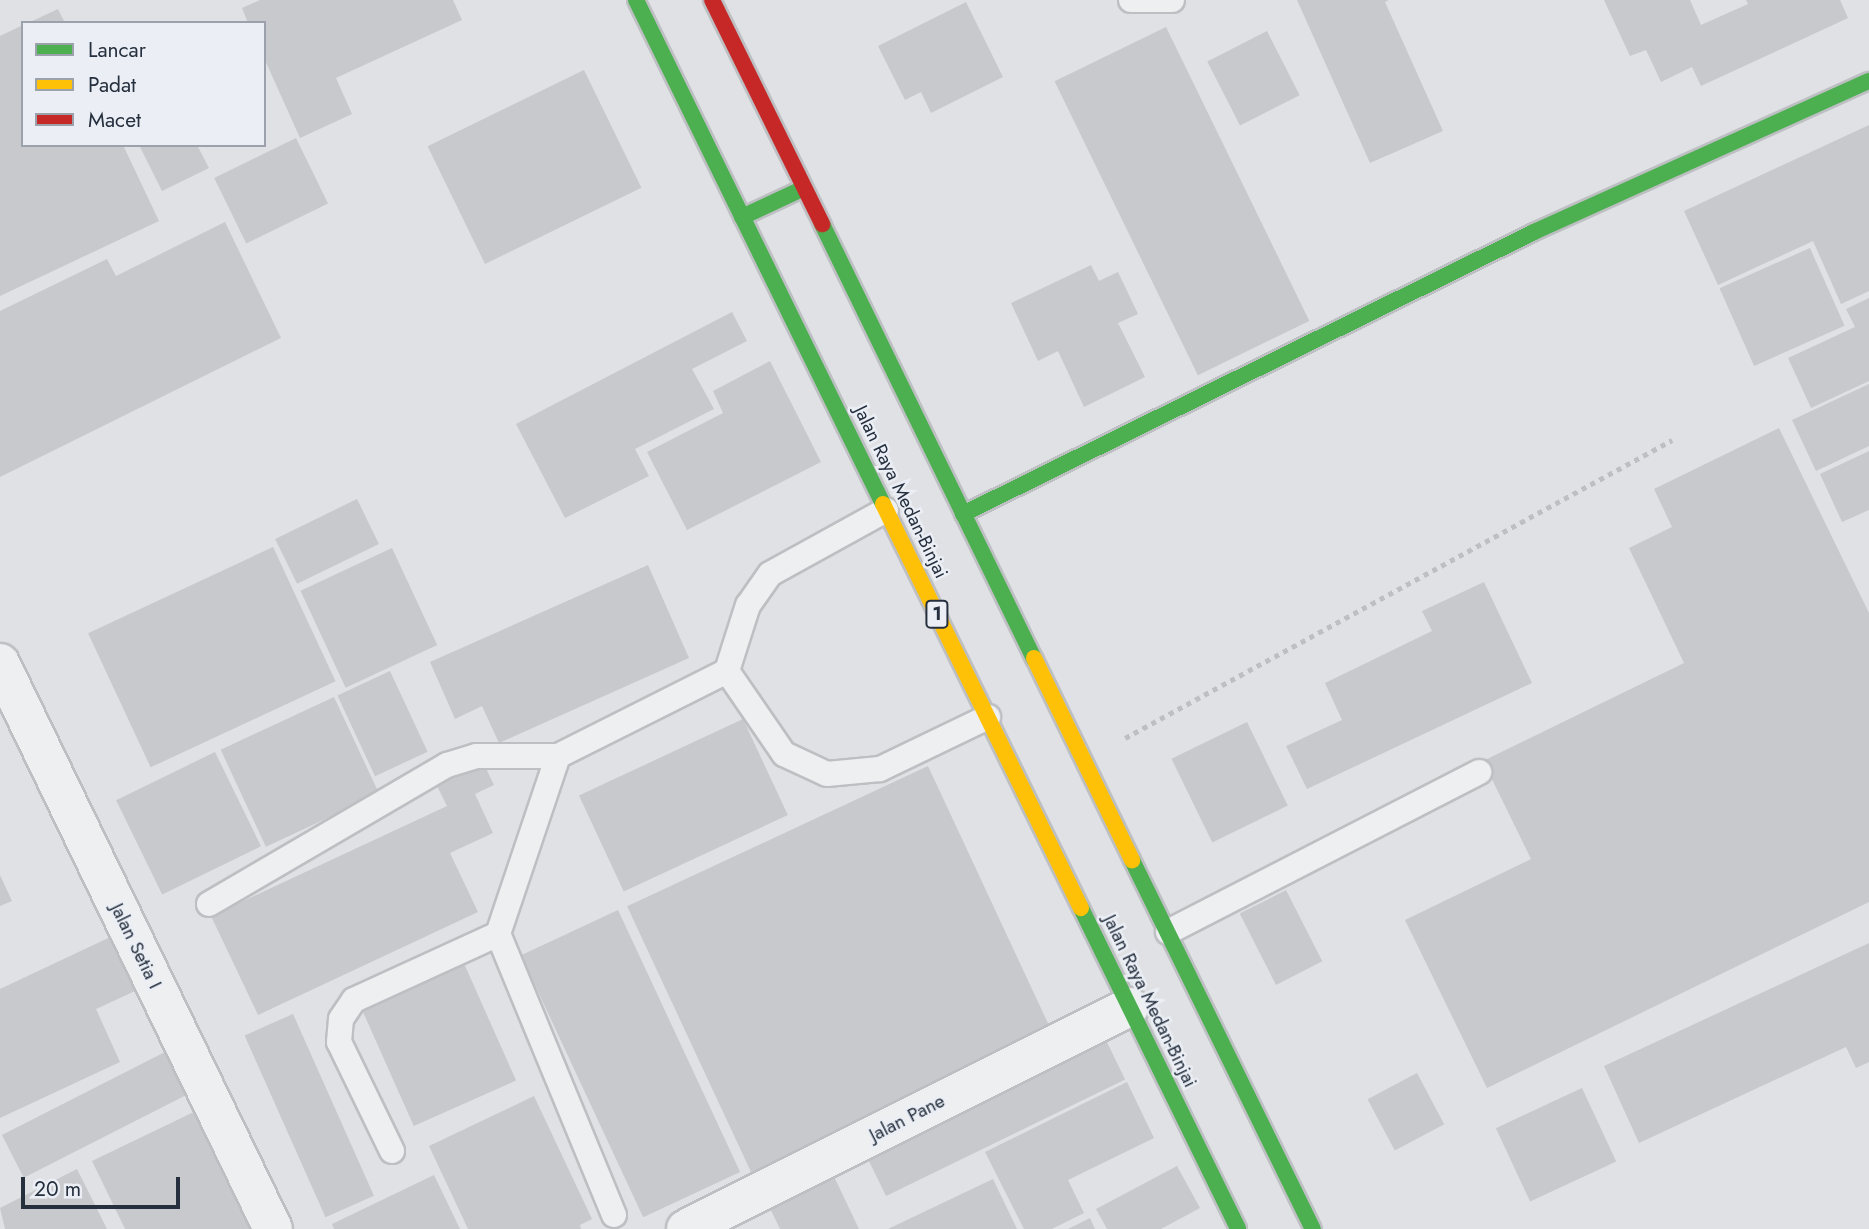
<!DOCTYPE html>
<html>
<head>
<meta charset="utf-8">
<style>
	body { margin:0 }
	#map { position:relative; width:1869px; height:1229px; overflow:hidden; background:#dfe1e4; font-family:Jost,sans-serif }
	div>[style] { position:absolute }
	.building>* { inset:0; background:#c7c9cc; transform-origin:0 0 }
	.path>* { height:4.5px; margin-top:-2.25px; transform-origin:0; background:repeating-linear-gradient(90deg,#bdbfc3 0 5px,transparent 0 10px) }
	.roads { filter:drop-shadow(2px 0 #bdbfc2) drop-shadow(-2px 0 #bdbfc2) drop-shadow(0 2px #bdbfc2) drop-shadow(0 -2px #bdbfc2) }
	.lane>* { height:24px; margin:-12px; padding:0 12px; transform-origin:12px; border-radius:12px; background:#edeff1 }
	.street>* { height:38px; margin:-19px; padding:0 19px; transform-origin:19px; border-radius:19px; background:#edeff1 }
	.fast>* { height:16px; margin:-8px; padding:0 8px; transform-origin:8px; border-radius:8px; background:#4caf50 }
	.slow>* { height:16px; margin:-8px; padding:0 8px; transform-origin:8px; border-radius:8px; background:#ffc107 }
	.jam>* { height:16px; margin:-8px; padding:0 8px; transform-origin:8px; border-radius:8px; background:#c62828 }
	span { translate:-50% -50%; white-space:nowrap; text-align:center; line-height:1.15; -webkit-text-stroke:5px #ebeff5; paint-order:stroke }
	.shield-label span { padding:2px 5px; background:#ebeff5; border:2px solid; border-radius:5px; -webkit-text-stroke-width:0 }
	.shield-label { font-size:18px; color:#252f3e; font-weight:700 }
	.street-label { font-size:19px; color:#252f3e }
	.legend { position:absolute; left:21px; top:21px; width:245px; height:126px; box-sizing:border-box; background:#ebeff5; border:2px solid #9ca2ac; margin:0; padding:9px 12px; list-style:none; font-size:21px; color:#252f3e }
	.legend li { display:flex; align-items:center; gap:14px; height:35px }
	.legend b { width:35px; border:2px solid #9ca2ac }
	.scale { position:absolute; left:21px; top:1177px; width:159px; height:32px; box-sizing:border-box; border:4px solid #252f3e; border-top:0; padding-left:9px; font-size:21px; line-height:24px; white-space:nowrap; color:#252f3e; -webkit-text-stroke:5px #ebeff5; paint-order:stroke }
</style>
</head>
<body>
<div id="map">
	<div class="building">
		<div style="clip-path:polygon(260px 0,453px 0,462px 20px,336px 78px,352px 114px,300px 138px,264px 58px,264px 23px,248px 23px,242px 8px)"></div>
		<div style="clip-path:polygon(1297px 0,1389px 0,1385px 2px,1443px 131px,1370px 163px)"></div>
		<div style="clip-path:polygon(1604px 0,1690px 0,1701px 25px,1748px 4px,1746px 0,1840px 0,1848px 18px,1701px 86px,1692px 67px,1661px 82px,1646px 50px,1630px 56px)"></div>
		<div style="clip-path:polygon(966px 2px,1003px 77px,931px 113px,921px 92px,905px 100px,878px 46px)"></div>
		<div style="clip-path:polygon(58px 9px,65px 23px,28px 23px)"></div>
		<div style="clip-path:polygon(23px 25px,23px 145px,123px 145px,159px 221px,0 296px,0 36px)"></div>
		<div style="left:1166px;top:27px;width:327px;height:124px;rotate:64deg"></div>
		<div style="left:1267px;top:31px;width:72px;height:67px;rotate:63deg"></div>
		<div style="left:584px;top:70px;width:131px;height:174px;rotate:64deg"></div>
		<div style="clip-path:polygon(1869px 125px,1869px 291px,1841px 304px,1813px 241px,1718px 285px,1684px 211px)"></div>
		<div style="left:296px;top:138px;width:73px;height:91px;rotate:64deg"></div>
		<div style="clip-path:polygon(139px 145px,197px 145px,209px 168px,162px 191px)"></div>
		<div style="clip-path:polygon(225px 222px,281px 338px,0 477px,0 311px,107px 259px,116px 276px)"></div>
		<div style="left:1810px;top:248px;width:85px;height:99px;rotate:66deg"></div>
		<div style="clip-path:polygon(1091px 265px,1099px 281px,1118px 272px,1138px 314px,1118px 323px,1145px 377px,1084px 407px,1058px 351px,1038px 361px,1011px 303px)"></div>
		<div style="clip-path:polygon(1869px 298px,1869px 381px,1811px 408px,1788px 358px,1855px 327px,1846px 309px)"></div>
		<div style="clip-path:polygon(732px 312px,747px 341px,692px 369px,714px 409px,635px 449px,649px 476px,565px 518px,516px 424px)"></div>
		<div style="clip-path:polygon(770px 361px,821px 462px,687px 530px,647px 452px,723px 413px,713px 391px)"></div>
		<div style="clip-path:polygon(1869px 384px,1869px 446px,1816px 471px,1792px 420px)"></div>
		<div style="clip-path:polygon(1779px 428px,1869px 613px,1869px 902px,1487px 1088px,1405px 920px,1531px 859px,1483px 761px,1684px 663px,1629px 548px,1672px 527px,1654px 489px)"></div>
		<div style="clip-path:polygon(1869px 451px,1869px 510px,1842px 522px,1820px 474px)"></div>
		<div style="left:357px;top:499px;width:50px;height:91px;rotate:64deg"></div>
		<div style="left:273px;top:547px;width:148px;height:204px;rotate:65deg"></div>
		<div style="left:392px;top:548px;width:107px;height:101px;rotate:65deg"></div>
		<div style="clip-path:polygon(648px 565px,689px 658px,499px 743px,482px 706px,455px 719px,430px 662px)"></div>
		<div style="clip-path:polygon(1484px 582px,1532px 683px,1307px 789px,1286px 746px,1342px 720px,1325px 683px,1432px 631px,1422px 611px)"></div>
		<div style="left:390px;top:671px;width:89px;height:58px;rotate:65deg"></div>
		<div style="left:334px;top:697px;width:107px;height:125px;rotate:65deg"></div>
		<div style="left:743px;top:719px;width:106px;height:181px;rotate:65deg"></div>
		<div style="left:1247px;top:722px;width:93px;height:84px;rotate:64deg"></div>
		<div style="left:215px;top:752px;width:105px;height:110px;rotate:64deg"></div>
		<div style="clip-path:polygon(482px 760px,494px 785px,475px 794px,493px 833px,450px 853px,478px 912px,258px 1015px,211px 916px,447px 806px,435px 782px)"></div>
		<div style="left:928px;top:766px;width:296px;height:332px;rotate:65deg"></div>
		<div style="clip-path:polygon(0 875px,12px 901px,0 906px)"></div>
		<div style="left:1286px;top:890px;width:80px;height:52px;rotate:63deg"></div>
		<div style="left:618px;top:910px;width:289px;height:107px;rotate:65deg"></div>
		<div style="clip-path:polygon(121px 932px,146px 986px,96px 1009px,120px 1062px,0 1118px,0 989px)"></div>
		<div style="clip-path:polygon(1869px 943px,1869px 1062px,1856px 1068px,1846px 1047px,1639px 1143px,1604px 1066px)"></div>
		<div style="left:462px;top:959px;width:133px;height:112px;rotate:66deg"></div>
		<div style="left:293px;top:1014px;width:199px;height:53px;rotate:66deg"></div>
		<div style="left:1101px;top:1030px;width:55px;height:266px;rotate:64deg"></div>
		<div style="left:165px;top:1052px;width:48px;height:183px;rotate:63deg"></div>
		<div style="left:1417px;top:1073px;width:58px;height:56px;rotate:62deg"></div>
		<div style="clip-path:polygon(1127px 1082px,1154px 1138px,1068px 1180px,1084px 1213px,1052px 1229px,1024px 1229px,985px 1152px)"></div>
		<div style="left:1582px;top:1088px;width:81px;height:95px;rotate:65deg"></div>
		<div style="clip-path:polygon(534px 1096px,592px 1219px,580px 1225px,581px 1229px,468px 1229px,429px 1146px)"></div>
		<div style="clip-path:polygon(200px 1109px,259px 1229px,125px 1229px,92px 1161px)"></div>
		<div style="clip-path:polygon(829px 1166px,859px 1229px,780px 1229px,766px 1200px)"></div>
		<div style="clip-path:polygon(1177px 1166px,1200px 1208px,1161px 1229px,1107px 1229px,1096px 1209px)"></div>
		<div style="clip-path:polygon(77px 1169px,107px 1229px,5px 1229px,0 1208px)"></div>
		<div style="clip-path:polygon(434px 1175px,460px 1229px,334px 1229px,332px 1224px)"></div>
		<div style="clip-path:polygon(993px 1179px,1017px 1229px,888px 1229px)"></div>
		<div style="clip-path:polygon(1090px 1218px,1095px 1229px,1068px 1229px)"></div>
	</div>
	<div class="path">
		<div style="left:1125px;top:738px;width:623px;rotate:-28.58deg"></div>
	</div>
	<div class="roads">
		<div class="lane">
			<div style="left:1131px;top:0;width:41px"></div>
			<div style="left:886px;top:510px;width:132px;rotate:151.1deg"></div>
			<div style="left:770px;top:574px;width:38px;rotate:125deg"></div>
			<div style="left:748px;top:605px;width:69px;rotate:107.7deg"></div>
			<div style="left:727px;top:671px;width:101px;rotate:55.5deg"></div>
			<div style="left:784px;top:754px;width:47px;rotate:24.9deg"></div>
			<div style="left:827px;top:774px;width:53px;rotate:-5.4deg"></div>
			<div style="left:880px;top:769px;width:120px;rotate:-25.7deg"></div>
			<div style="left:209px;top:904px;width:276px;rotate:-30.3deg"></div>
			<div style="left:447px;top:765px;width:30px;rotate:-17deg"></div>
			<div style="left:476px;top:756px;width:82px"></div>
			<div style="left:1168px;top:932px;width:350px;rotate:-27.2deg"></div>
			<div style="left:392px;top:1151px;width:121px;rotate:-115.9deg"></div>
			<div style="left:339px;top:1042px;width:23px;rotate:-85deg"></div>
			<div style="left:341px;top:1019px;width:23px;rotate:-56deg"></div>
			<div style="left:354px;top:1000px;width:158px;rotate:-24.6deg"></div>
			<div style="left:614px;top:1215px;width:304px;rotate:-112.4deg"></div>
			<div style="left:498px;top:934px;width:188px;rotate:-71.4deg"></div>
			<div style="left:558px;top:756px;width:189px;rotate:-26.7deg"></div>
		</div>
		<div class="street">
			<div style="left:0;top:663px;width:628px;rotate:64.25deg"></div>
			<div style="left:686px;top:1229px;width:496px;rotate:-26.6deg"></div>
		</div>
		<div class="fast">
			<div style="left:636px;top:0;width:561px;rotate:63.89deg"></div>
			<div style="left:742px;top:217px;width:68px;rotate:-25.1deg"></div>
			<div style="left:822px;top:224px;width:483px;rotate:64deg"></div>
			<div style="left:963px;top:514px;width:637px;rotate:-26.28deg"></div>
			<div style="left:1534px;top:232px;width:367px;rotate:-24.3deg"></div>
			<div style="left:1132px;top:860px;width:411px;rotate:63.9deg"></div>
			<div style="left:1081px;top:908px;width:357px;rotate:63.9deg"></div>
		</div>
		<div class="slow">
			<div style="left:883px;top:504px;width:450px;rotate:63.9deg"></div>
			<div style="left:1034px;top:658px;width:225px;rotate:64.1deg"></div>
		</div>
		<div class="jam">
			<div style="left:712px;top:0;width:250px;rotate:63.8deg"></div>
		</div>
	</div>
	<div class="shield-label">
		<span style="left:937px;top:614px">1</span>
	</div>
	<div class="street-label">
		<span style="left:901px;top:492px;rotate:64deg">Jalan Raya Medan-Binjai</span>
		<span style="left:136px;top:946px;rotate:64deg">Jalan Setia I</span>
		<span style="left:1150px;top:1001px;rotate:64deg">Jalan Raya Medan-Binjai</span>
		<span style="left:907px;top:1118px;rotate:-27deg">Jalan Pane</span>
	</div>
	<ul class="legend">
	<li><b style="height:9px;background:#4caf50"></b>Lancar</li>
	<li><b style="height:9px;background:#ffc107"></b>Padat</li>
	<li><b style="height:9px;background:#c62828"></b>Macet</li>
	</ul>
	<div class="scale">20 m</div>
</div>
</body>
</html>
